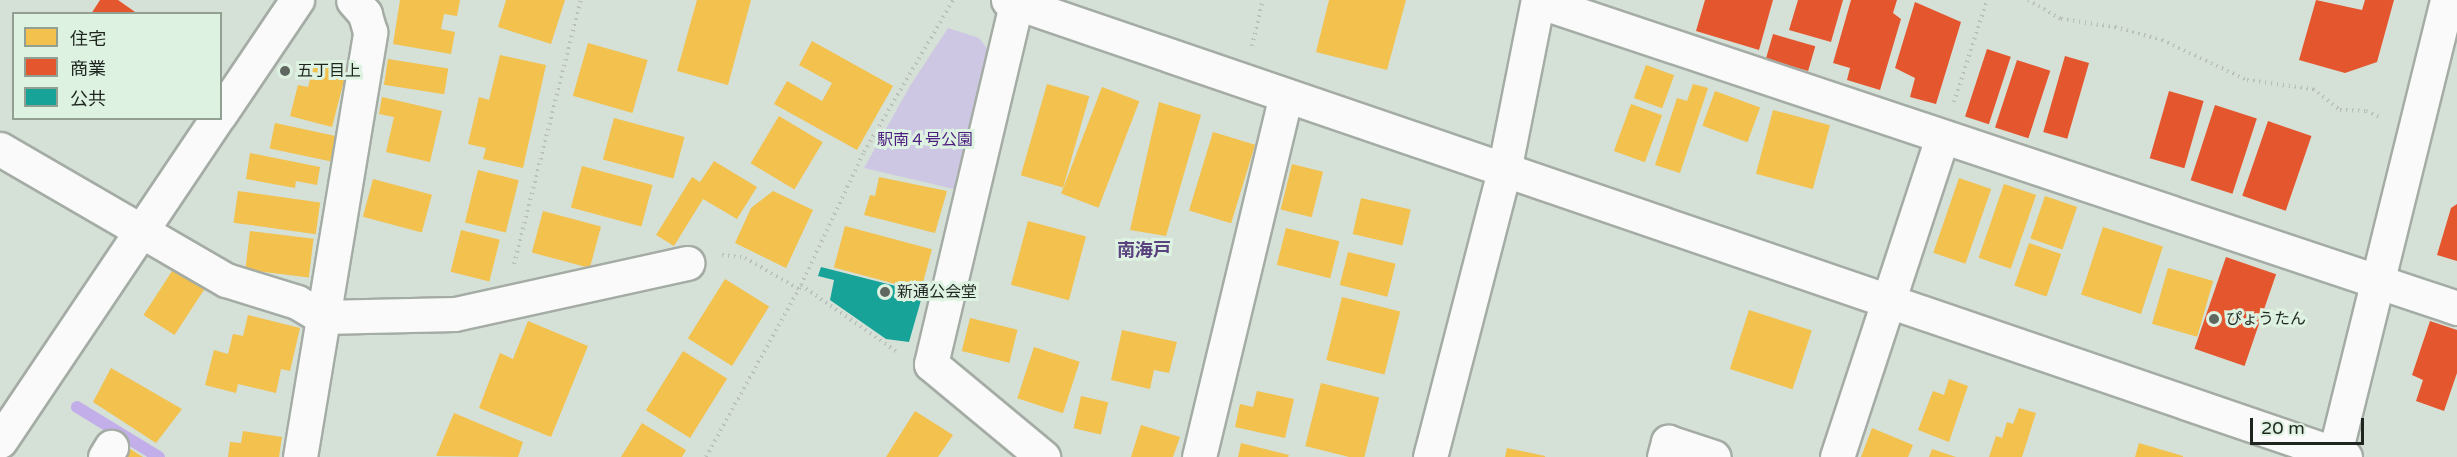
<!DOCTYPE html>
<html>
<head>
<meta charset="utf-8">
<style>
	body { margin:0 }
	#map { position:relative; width:2457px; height:457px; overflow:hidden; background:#d5e0d7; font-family:"Varela Round","Noto Sans JP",sans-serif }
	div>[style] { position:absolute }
	.green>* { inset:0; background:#cdc7e3 }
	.homes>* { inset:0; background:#f2c14e; transform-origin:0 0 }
	.shops>* { inset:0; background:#e4572e; transform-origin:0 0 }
	.public>* { inset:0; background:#17a398 }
	.stream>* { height:12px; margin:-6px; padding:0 6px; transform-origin:6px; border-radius:6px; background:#c2aee9 }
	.path>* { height:4px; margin-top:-2px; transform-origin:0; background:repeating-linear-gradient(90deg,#babfbb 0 1.5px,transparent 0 6px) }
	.roads { filter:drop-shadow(2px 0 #a4aca5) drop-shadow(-2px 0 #a4aca5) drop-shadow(0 2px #a4aca5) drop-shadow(0 -2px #a4aca5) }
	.minor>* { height:33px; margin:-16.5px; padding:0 16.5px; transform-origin:16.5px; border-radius:16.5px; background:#f9faf9 }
	.dots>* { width:16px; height:16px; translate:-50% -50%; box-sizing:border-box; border:3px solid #def2e1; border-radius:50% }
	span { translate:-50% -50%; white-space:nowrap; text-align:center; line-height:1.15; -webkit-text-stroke:6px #def2e1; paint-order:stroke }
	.poi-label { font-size:16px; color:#1f2620 }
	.left { translate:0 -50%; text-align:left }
	.park-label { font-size:16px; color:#4e1d82 }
	.neighbourhood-label { font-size:18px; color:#59427e; font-weight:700 }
	.legend { position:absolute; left:12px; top:12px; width:210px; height:108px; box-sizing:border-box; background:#def2e1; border:2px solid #92a094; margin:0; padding:8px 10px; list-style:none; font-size:18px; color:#1f2620 }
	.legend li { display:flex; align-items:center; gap:12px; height:30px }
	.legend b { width:30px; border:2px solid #92a094 }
	.scale { position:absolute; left:2250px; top:418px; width:114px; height:27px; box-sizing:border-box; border:3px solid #1f2620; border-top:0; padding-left:8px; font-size:18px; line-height:21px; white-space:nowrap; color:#1f2620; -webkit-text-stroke:4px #def2e1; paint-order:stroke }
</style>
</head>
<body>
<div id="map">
	<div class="green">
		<div style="clip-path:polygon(948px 28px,979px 38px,989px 51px,954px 189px,864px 168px,910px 86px)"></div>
	</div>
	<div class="homes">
		<div style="clip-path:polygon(400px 0,460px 0,457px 16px,444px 14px,441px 29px,455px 32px,451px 54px,393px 44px)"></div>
		<div style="clip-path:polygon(506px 0,565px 0,551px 44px,498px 27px)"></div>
		<div style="clip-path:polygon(697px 0,751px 0,728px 85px,677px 71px)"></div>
		<div style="clip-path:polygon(1329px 0,1406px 0,1387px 70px,1316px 52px)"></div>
		<div style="clip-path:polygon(812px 41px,893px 86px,857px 150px,774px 104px,787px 81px,822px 101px,832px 83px,799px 65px)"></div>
		<div style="left:588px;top:43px;width:62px;height:55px;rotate:16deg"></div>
		<div style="clip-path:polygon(500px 55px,546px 65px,523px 168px,483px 159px,486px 148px,468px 144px,479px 97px,489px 100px)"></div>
		<div style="left:388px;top:59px;width:61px;height:26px;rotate:9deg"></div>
		<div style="clip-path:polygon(315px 61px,347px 69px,332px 127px,290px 116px,298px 85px,308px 87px)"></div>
		<div style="left:1646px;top:65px;width:30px;height:35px;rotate:20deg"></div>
		<div style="left:1047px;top:84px;width:44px;height:95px;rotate:16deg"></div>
		<div style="clip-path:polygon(1693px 84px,1708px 88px,1680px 173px,1655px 165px,1677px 98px,1687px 101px)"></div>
		<div style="left:1102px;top:87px;width:40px;height:114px;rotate:21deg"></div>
		<div style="left:1715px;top:91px;width:48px;height:37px;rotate:20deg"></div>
		<div style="clip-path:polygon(382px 97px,442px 111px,430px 162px,386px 152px,394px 117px,379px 114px)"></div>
		<div style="clip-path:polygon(1159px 102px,1201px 115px,1166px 236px,1130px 230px)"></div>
		<div style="left:1631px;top:104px;width:33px;height:50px;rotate:20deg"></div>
		<div style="left:1773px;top:110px;width:59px;height:66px;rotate:15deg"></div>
		<div style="left:779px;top:116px;width:51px;height:55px;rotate:31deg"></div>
		<div style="left:614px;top:118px;width:73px;height:43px;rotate:15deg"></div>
		<div style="left:275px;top:123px;width:62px;height:26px;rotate:12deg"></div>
		<div style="left:1213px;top:132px;width:44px;height:82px;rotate:17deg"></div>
		<div style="clip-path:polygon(250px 153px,320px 167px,317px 185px,296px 181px,295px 188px,246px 179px)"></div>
		<div style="clip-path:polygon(714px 161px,757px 187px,737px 219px,703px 199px,674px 246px,656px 235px,692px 177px,700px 182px)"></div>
		<div style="left:1292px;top:164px;width:32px;height:47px;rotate:14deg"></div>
		<div style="left:582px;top:166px;width:73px;height:43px;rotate:15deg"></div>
		<div style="left:478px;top:170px;width:42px;height:54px;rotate:14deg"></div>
		<div style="clip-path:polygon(879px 177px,947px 191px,935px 233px,864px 215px,870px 195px,875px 196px)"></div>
		<div style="left:1959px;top:178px;width:34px;height:79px;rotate:19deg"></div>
		<div style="left:373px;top:179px;width:61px;height:39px;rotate:15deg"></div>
		<div style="left:2004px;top:184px;width:34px;height:78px;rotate:19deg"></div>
		<div style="left:238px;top:191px;width:83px;height:32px;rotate:8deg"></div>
		<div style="clip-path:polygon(773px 191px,813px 210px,786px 268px,735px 243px,751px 208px)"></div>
		<div style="left:2045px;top:196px;width:34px;height:45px;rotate:19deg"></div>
		<div style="left:1361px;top:198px;width:51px;height:37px;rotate:13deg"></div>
		<div style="left:543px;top:211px;width:60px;height:43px;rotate:15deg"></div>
		<div style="left:1028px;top:221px;width:60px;height:66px;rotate:15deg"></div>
		<div style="left:845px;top:226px;width:90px;height:43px;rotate:15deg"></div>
		<div style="left:2103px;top:227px;width:63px;height:71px;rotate:18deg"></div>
		<div style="left:1286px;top:228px;width:55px;height:38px;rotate:14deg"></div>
		<div style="left:461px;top:230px;width:40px;height:43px;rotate:14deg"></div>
		<div style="left:250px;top:231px;width:64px;height:39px;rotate:7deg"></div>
		<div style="left:2029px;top:243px;width:34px;height:45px;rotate:19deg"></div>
		<div style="left:1348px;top:252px;width:49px;height:34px;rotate:14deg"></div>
		<div style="left:174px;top:268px;width:37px;height:56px;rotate:33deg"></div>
		<div style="left:2168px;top:268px;width:47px;height:58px;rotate:16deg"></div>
		<div style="left:725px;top:279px;width:52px;height:70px;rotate:32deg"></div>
		<div style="left:1342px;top:297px;width:60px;height:65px;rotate:14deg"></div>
		<div style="left:1749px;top:310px;width:66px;height:62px;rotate:18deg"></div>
		<div style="clip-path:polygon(248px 315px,300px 328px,290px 371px,281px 369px,276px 393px,238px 384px,236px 393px,205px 385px,214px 350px,228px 354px,233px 334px,243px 336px)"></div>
		<div style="left:970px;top:318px;width:49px;height:34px;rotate:14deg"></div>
		<div style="clip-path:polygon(528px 321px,588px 346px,551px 437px,479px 408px,500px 353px,513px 359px)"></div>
		<div style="clip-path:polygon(1122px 330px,1177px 342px,1169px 373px,1154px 370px,1150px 389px,1111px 380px)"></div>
		<div style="left:1034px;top:347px;width:48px;height:54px;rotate:18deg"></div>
		<div style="left:683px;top:351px;width:52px;height:70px;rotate:32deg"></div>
		<div style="clip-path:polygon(111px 368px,182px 409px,156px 443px,93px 402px)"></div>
		<div style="clip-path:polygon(1949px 379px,1968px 386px,1949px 442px,1918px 430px,1933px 391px,1944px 395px)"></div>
		<div style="left:1321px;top:383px;width:60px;height:65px;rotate:14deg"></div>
		<div style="clip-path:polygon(1257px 391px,1294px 399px,1285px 438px,1235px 427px,1240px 404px,1253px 407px)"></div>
		<div style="left:1081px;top:396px;width:28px;height:33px;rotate:13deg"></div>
		<div style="clip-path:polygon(2019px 408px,2036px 413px,2022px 457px,1989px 457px,1996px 436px,2002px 438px,2007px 422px,2013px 424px)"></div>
		<div style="clip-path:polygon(915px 411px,953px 435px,938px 457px,886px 457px)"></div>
		<div style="clip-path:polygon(454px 413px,523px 442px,518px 457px,436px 456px)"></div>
		<div style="clip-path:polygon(642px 423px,686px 450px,682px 457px,621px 457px)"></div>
		<div style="clip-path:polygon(1141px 425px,1180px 437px,1173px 457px,1131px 457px)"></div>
		<div style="clip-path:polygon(1872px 428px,1913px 445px,1908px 457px,1861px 457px)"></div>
		<div style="clip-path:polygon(243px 431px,282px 437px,279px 457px,228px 457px,230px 442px,241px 443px)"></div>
		<div style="clip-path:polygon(1241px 443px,1289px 455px,1288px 457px,1238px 457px)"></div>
		<div style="clip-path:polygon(2139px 443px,2183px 456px,2183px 457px,2135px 457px)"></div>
		<div style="clip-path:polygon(124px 445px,143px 457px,116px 457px)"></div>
		<div style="clip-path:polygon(1507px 448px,1545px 456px,1545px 457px,1505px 457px)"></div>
		<div style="clip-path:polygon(1932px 449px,1956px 457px,1929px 457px)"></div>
	</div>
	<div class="shops">
		<div style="clip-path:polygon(100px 0,118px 0,138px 14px,91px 14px)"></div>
		<div style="clip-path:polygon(1705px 0,1773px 0,1759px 50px,1696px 31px)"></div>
		<div style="clip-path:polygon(1798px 0,1843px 0,1831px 42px,1789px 30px)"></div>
		<div style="clip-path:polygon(1851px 0,1897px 0,1893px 13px,1901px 19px,1880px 90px,1847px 80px,1850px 68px,1833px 63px)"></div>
		<div style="clip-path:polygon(2316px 0,2362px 10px,2365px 0,2394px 0,2377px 62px,2345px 73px,2299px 60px)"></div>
		<div style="clip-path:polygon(1915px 2px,1961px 22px,1936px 104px,1910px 97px,1915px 78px,1895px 68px)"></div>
		<div style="left:1773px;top:34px;width:44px;height:26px;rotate:16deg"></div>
		<div style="left:1987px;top:49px;width:25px;height:71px;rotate:18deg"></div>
		<div style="left:2065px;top:56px;width:25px;height:79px;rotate:16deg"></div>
		<div style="left:2017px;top:60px;width:35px;height:71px;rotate:18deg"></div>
		<div style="left:2169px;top:91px;width:36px;height:70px;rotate:16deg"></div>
		<div style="left:2215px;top:105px;width:44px;height:79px;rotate:18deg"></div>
		<div style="left:2268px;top:121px;width:46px;height:79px;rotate:19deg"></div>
		<div style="clip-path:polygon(2457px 204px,2457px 261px,2437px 255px,2451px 208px)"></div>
		<div style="left:2226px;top:257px;width:53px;height:97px;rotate:19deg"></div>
		<div style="clip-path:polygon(2430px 321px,2457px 330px,2457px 373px,2444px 411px,2416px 401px,2423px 380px,2412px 375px)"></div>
	</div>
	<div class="public">
		<div style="clip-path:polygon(821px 267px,923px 293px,909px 342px,886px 339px,830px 300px,834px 280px,818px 276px)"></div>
	</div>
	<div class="stream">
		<div style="left:77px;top:407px;width:96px;rotate:31.4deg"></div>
	</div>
	<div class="path">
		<div style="left:2028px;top:0;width:38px;rotate:30deg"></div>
		<div style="left:2061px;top:19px;width:55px;rotate:8.4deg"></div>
		<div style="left:2115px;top:27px;width:49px;rotate:15.5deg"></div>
		<div style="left:2162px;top:40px;width:94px;rotate:25.2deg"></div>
		<div style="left:2247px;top:80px;width:67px;rotate:7.8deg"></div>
		<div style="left:2313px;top:89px;width:34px;rotate:38deg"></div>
		<div style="left:2340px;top:110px;width:26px;rotate:2deg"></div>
		<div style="left:2366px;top:111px;width:17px;rotate:24deg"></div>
		<div style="left:1252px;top:46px;width:47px;rotate:-76.6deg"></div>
		<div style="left:1954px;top:102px;width:107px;rotate:-72.1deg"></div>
		<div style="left:722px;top:255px;width:23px;rotate:7deg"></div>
		<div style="left:745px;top:258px;width:62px;rotate:29.9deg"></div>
		<div style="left:514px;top:264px;width:272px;rotate:-75.8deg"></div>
		<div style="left:801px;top:285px;width:147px;rotate:-64.7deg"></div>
		<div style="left:864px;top:152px;width:176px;rotate:-59.6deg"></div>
		<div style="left:706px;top:457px;width:196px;rotate:-61.1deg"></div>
		<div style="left:801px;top:285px;width:117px;rotate:34.9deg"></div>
	</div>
	<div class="roads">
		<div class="minor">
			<div style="left:1008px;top:0;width:1413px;rotate:18.87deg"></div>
			<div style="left:1017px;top:0;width:374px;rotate:103.3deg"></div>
			<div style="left:931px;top:364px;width:146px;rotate:39.7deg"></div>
			<div style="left:1538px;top:1px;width:969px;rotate:18.47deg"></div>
			<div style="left:220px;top:114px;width:138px;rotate:-56deg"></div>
			<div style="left:0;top:149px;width:261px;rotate:30.1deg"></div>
			<div style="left:226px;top:280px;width:74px;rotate:17.2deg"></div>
			<div style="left:297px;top:302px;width:29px;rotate:31deg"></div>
			<div style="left:322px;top:317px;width:133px;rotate:-1.3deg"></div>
			<div style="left:455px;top:314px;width:238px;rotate:-12.4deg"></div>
			<div style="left:0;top:441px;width:389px;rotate:-56.1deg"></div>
			<div style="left:105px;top:457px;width:12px;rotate:-59deg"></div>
			<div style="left:300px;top:457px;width:431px;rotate:-80.6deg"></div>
			<div style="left:370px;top:32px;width:19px;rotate:-106deg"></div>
			<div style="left:365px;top:14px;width:18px;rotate:-131deg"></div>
			<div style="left:1199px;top:457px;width:372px;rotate:-76.5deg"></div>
			<div style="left:1430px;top:457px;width:295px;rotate:-75.5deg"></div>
			<div style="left:1504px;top:171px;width:174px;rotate:-78.8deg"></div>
			<div style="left:1664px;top:457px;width:16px;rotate:-75deg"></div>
			<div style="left:1668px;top:442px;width:48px;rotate:18.1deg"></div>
			<div style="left:1837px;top:457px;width:336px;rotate:-71.8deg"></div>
			<div style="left:2334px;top:457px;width:471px;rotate:-76.1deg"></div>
		</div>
	</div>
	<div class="dots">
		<div style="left:285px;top:71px;background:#5f6760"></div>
		<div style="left:885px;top:292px;background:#5f6760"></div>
		<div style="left:2214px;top:319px;background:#5f6760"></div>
	</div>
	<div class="poi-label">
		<span class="left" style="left:297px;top:71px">五丁目上</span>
		<span class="left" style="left:897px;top:292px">新通公会堂</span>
		<span class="left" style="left:2226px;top:319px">ぴょうたん</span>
	</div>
	<div class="park-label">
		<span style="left:925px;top:140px">駅南４号公園</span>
	</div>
	<div class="neighbourhood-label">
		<span style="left:1144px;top:250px">南海戸</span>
	</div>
	<ul class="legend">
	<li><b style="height:16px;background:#f2c14e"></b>住宅</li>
	<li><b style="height:16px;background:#e4572e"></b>商業</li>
	<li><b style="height:16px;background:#17a398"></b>公共</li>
	</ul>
	<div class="scale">20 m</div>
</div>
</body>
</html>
